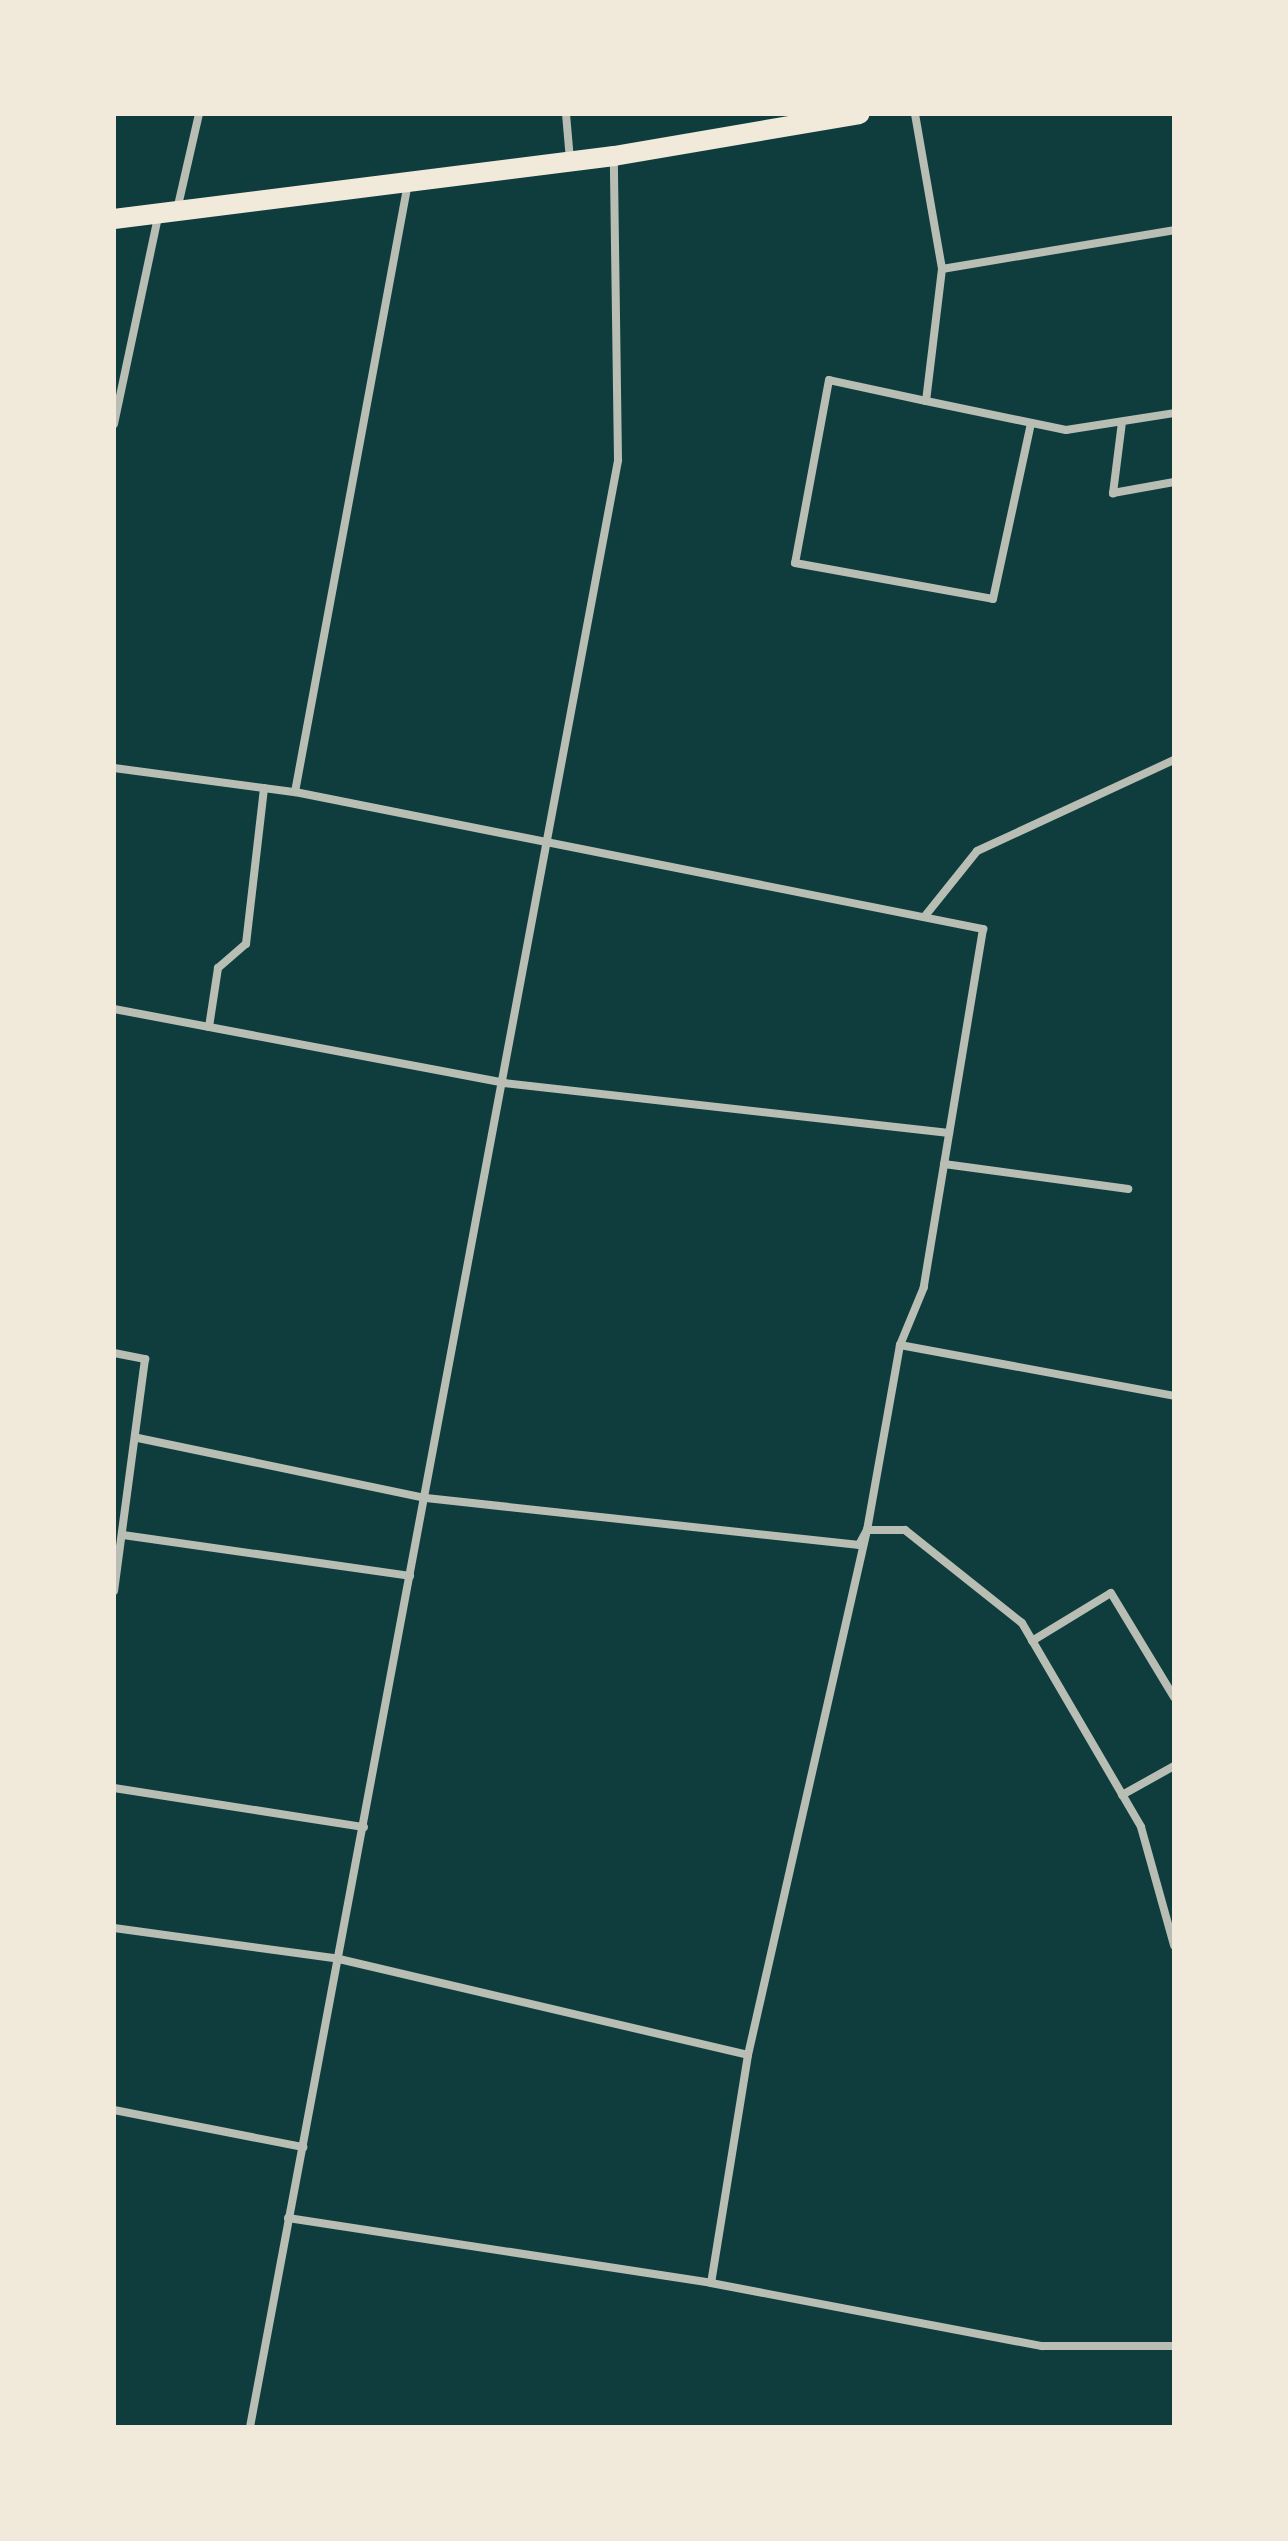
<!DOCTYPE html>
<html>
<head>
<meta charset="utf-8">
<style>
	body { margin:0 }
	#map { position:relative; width:1288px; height:2541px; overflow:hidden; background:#0f3d3e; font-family:Spectral,serif }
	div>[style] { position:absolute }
	.minor>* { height:8px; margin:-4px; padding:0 4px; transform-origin:4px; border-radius:4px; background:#b8beb3 }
	.primary>* { height:20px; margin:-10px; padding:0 10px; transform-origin:10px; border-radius:10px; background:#f1e9da }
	span { translate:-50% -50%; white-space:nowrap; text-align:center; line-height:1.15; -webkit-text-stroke:8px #f1e9da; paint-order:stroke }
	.frame { position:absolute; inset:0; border:116px solid #f1e9da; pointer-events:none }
</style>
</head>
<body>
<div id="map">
	<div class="minor">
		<div style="left:566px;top:114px;width:46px;rotate:85deg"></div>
		<div style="left:915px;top:114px;width:157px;rotate:80.1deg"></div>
		<div style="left:942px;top:269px;width:133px;rotate:96.9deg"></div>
		<div style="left:926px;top:401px;width:143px;rotate:11.7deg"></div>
		<div style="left:1066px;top:430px;width:109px;rotate:-8.9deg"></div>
		<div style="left:177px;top:210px;width:98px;rotate:-77.1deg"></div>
		<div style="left:942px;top:269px;width:235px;rotate:-9.5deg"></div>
		<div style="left:926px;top:401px;width:99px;rotate:-167.8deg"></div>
		<div style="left:829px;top:380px;width:186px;rotate:100.5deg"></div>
		<div style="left:795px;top:563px;width:201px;rotate:10.3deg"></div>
		<div style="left:993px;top:599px;width:180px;rotate:-77.8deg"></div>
		<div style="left:1122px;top:422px;width:72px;rotate:97.2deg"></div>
		<div style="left:1113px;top:493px;width:62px;rotate:-10.2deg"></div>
		<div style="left:114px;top:424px;width:216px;rotate:-78deg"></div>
		<div style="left:114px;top:768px;width:183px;rotate:7.6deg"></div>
		<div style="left:295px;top:792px;width:702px;rotate:11.26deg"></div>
		<div style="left:983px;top:929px;width:363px;rotate:99.4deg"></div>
		<div style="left:924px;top:1287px;width:63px;rotate:112.5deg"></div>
		<div style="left:900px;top:1345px;width:188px;rotate:100.1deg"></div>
		<div style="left:867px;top:1530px;width:538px;rotate:102.77deg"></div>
		<div style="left:748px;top:2055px;width:231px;rotate:99.2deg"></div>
		<div style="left:295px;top:792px;width:619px;rotate:-79.49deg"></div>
		<div style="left:925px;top:916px;width:83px;rotate:-51.3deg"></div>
		<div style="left:977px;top:851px;width:217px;rotate:-24.8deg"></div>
		<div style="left:114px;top:1009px;width:397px;rotate:10.7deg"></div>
		<div style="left:504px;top:1083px;width:448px;rotate:6.4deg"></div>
		<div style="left:209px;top:1027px;width:60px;rotate:-81.3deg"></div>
		<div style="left:218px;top:968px;width:37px;rotate:-41deg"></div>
		<div style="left:246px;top:944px;width:157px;rotate:-83.4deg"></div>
		<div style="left:944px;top:1164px;width:186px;rotate:7.7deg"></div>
		<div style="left:900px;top:1345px;width:279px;rotate:10.5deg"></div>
		<div style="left:114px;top:1353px;width:32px;rotate:11deg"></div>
		<div style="left:145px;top:1359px;width:234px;rotate:97.6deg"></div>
		<div style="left:138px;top:1438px;width:294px;rotate:11.8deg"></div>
		<div style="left:426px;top:1498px;width:436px;rotate:6.2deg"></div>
		<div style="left:859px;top:1545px;width:17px;rotate:-62deg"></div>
		<div style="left:867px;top:1530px;width:38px"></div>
		<div style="left:905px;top:1530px;width:149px;rotate:38.5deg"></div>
		<div style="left:1022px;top:1623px;width:236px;rotate:59.7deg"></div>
		<div style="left:1141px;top:1827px;width:123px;rotate:74.4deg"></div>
		<div style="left:123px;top:1535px;width:290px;rotate:8.1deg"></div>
		<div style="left:1032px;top:1641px;width:92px;rotate:-31.3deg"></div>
		<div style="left:1111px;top:1593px;width:122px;rotate:58.8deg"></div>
		<div style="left:114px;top:1788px;width:253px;rotate:8.9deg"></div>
		<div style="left:1122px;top:1795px;width:60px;rotate:-29.1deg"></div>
		<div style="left:114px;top:1928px;width:227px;rotate:7.8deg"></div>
		<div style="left:339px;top:1959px;width:420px;rotate:13.2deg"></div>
		<div style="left:114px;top:2110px;width:193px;rotate:11.1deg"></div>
		<div style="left:288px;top:2218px;width:428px;rotate:8.7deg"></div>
		<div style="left:711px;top:2283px;width:337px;rotate:10.8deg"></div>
		<div style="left:1042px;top:2346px;width:132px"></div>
		<div style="left:250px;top:2427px;width:2001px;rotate:-79.4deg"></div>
		<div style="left:618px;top:460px;width:302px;rotate:-90.8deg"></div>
	</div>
	<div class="primary">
		<div style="left:114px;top:219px;width:504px;rotate:-7.18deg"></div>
		<div style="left:614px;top:156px;width:249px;rotate:-9.7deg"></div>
	</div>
	<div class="frame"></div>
</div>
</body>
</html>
